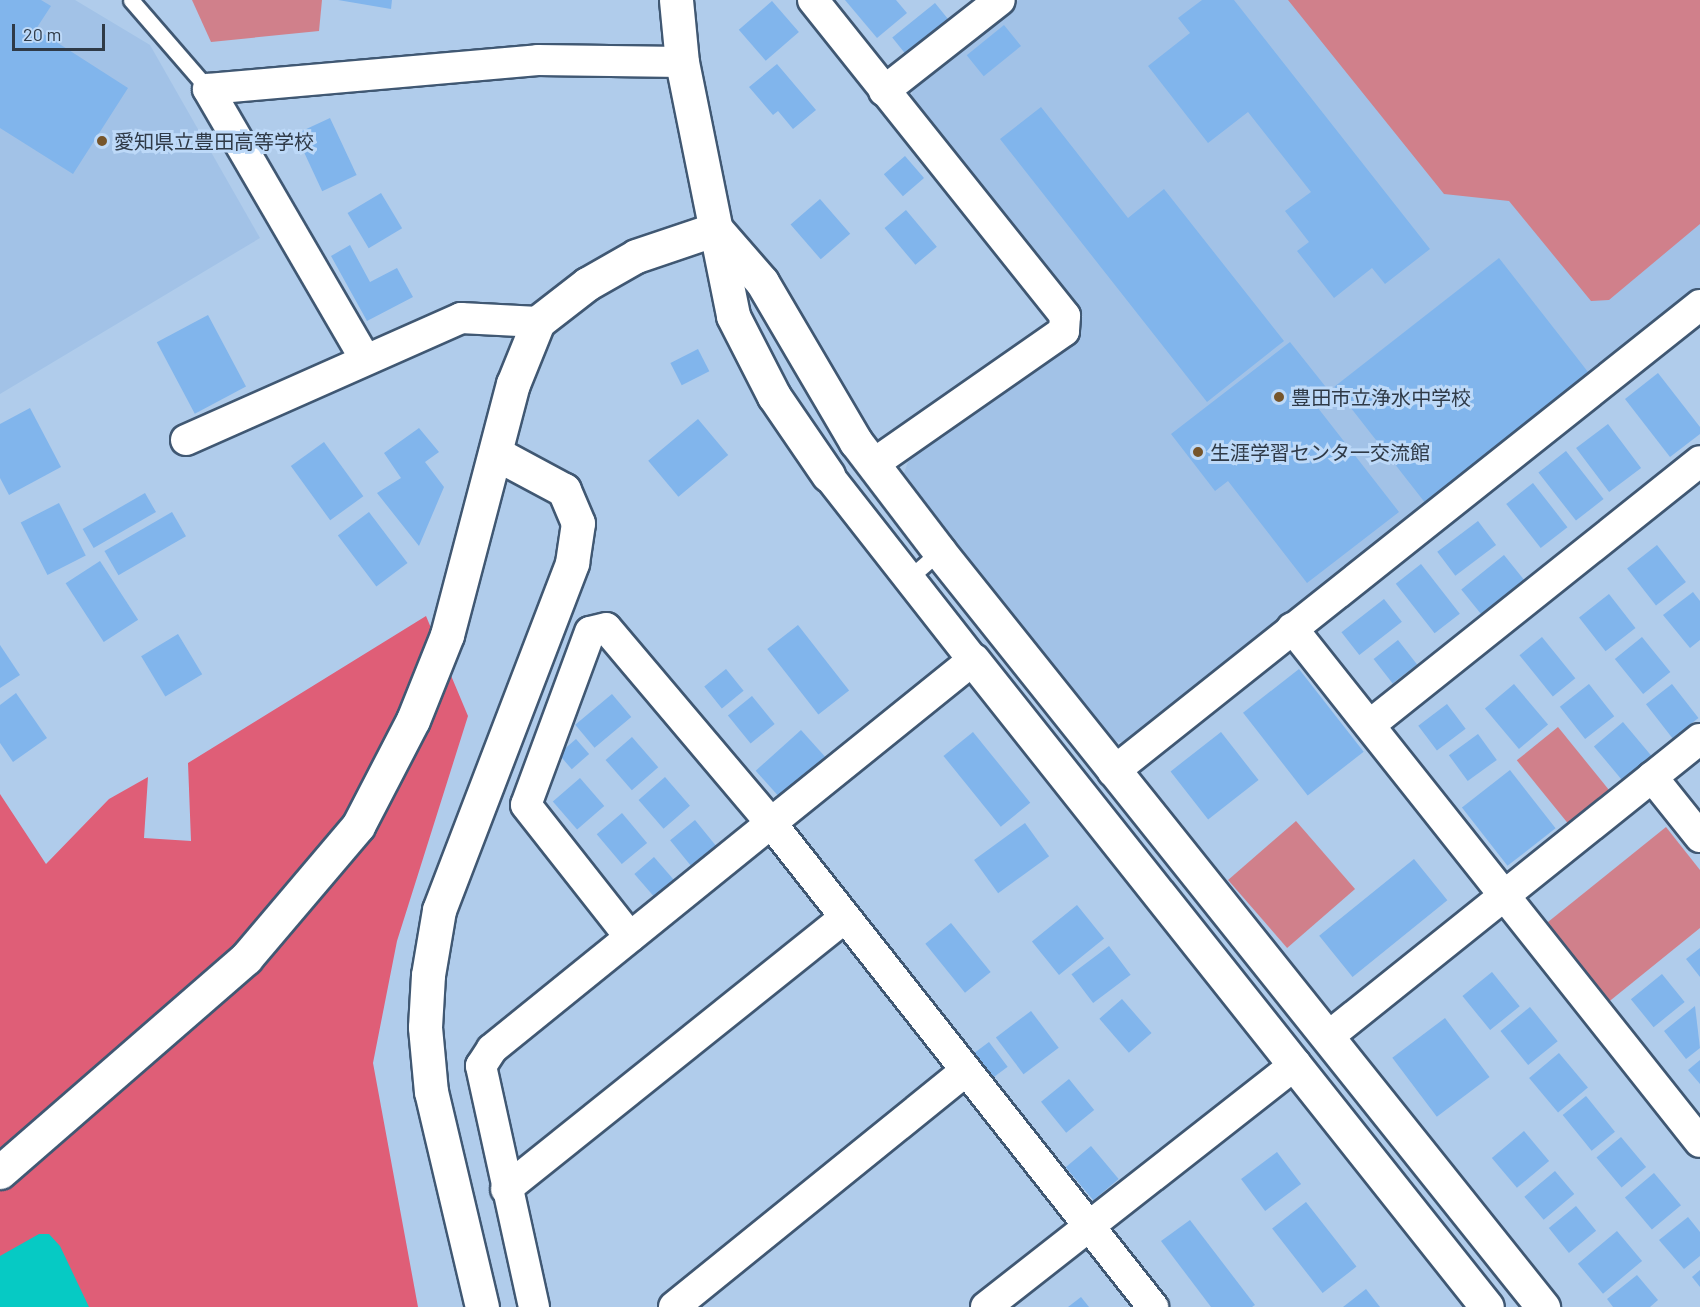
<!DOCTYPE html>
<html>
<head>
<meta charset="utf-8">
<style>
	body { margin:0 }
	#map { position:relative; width:1700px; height:1307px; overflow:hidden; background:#b0cceb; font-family:Barlow,"Noto Sans JP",sans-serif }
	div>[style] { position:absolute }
	.built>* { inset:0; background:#a2c2e7 }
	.green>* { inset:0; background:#d0808b; transform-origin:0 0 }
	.forest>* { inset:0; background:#df5e77 }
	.water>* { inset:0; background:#06cac4 }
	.building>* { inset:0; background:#81b5ec; transform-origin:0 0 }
	.roads { filter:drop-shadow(2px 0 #405873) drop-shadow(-2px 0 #405873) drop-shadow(0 2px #405873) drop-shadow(0 -2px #405873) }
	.service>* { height:15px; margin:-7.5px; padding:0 7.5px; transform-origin:7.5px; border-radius:7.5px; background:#fff }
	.minor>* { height:30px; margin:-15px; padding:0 15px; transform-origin:15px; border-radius:15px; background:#fff }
	.tertiary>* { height:33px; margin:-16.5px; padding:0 16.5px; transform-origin:16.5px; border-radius:16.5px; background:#fff }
	.dots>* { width:16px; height:16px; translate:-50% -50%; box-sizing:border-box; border:3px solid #bdd9f8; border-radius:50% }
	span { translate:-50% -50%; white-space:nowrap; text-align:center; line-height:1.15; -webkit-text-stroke:6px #bdd9f8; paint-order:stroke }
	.poi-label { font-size:20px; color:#2f3a47 }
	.left { translate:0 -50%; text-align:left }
	.scale { position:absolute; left:12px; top:24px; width:93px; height:27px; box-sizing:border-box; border:3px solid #2f3a47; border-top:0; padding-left:8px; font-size:18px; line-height:21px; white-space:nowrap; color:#2f3a47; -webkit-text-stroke:4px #bdd9f8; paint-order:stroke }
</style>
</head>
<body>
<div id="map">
	<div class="built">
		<div style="clip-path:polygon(0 0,75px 0,150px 45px,260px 238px,0 394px)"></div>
		<div style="clip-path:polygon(1019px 0,1700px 0,1700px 291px,1133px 743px,1108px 741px,902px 479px,910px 456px,1074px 338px,1083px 316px,911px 108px,913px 83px)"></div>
	</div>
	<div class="green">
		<div style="clip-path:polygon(192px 0,322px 0,319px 31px,211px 42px)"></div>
		<div style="clip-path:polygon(1288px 0,1700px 0,1700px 224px,1609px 300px,1591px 301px,1509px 201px,1444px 194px)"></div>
		<div style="left:1558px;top:727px;width:83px;height:53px;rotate:51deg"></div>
		<div style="left:1296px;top:821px;width:90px;height:90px;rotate:49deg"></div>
		<div style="clip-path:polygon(1666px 827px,1700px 870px,1700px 928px,1606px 1004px,1543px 926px)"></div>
	</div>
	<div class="forest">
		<div style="clip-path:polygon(426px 616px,468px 716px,397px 941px,373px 1063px,418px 1307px,0 1307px,0 794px,46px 864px,109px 799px,148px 777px,144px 838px,191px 841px,188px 763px)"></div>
	</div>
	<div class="water">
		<div style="clip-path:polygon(39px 1234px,49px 1234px,60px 1246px,89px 1307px,0 1307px,0 1256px)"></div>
	</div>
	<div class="building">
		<div style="clip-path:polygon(0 0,41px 0,51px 6px,36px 29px,128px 88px,73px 174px,0 128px)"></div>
		<div style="clip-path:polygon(338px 0,392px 0,391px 9px)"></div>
		<div style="clip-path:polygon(845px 0,896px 0,907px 13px,877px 38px)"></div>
		<div style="clip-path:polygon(1202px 0,1234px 0,1430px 249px,1385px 284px,1372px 268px,1334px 298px,1297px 251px,1309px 242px,1285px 211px,1311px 192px,1248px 112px,1208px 143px,1148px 66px,1190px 33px,1178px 18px)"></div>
		<div style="left:772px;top:1px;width:41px;height:44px;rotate:49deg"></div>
		<div style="left:935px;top:3px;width:22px;height:55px;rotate:51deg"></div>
		<div style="left:1004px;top:25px;width:27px;height:48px;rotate:51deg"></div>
		<div style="clip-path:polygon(777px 64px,816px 110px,793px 129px,778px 111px,773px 115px,749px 87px)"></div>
		<div style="clip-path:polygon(1041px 107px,1128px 218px,1164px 189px,1284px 341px,1207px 402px,1000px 139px)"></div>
		<div style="left:330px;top:118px;width:63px;height:38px;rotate:65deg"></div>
		<div style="left:905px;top:156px;width:29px;height:28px;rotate:49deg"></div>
		<div style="left:381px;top:193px;width:41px;height:39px;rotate:59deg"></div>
		<div style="left:820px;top:199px;width:46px;height:39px;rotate:49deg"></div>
		<div style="left:906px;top:210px;width:48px;height:28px;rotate:50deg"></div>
		<div style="clip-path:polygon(350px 245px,370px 282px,397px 268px,413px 297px,367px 321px,331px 256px)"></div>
		<div style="left:1499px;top:258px;width:150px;height:209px;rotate:52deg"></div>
		<div style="left:208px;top:315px;width:81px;height:58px;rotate:62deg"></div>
		<div style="clip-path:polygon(1290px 342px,1333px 396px,1318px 408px,1399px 512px,1307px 583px,1228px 481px,1215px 491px,1171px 434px)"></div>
		<div style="left:698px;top:349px;width:25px;height:31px;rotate:63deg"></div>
		<div style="clip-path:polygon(1658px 373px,1700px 427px,1700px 434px,1670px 457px,1625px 399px)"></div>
		<div style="clip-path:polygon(30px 408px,61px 467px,9px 495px,0 478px,0 424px)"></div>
		<div style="left:698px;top:419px;width:47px;height:65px;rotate:50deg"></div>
		<div style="left:1608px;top:424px;width:55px;height:40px;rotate:53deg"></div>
		<div style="clip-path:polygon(419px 428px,439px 452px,425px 462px,444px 487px,419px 546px,377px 493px,401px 478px,384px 453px)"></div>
		<div style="left:324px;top:442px;width:67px;height:41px;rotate:54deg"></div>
		<div style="left:1566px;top:451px;width:61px;height:35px;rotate:52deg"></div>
		<div style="left:1533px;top:483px;width:56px;height:34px;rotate:52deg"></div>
		<div style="left:145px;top:493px;width:22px;height:72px;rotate:60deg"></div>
		<div style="left:59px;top:503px;width:59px;height:43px;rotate:63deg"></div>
		<div style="left:172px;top:512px;width:28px;height:78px;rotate:60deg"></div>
		<div style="left:369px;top:512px;width:64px;height:39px;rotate:53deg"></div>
		<div style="left:1478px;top:521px;width:30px;height:51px;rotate:53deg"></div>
		<div style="left:1657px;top:545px;width:47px;height:38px;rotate:52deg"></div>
		<div style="left:1504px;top:555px;width:33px;height:55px;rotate:51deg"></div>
		<div style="left:100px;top:561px;width:70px;height:41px;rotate:57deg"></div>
		<div style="left:1421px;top:564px;width:63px;height:32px;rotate:52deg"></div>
		<div style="clip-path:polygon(1693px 592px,1700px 601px,1700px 640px,1690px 648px,1663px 615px)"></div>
		<div style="left:1609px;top:594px;width:43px;height:38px;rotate:52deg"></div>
		<div style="left:1384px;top:599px;width:29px;height:54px;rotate:52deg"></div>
		<div style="left:798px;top:625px;width:83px;height:39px;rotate:52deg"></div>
		<div style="left:178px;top:634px;width:47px;height:43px;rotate:59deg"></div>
		<div style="left:1542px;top:637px;width:53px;height:29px;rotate:51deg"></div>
		<div style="left:1642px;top:637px;width:45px;height:35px;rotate:51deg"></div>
		<div style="left:1398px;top:640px;width:31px;height:31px;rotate:52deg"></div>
		<div style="clip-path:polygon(0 645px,20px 675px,0 688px)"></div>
		<div style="left:726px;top:669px;width:28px;height:28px;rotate:51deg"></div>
		<div style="left:1299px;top:669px;width:105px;height:71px;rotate:52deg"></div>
		<div style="left:1514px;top:684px;width:53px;height:38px;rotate:50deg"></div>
		<div style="left:1589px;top:684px;width:41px;height:37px;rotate:52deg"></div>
		<div style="left:1672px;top:684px;width:43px;height:33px;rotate:52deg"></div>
		<div style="clip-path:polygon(16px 693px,47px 738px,13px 762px,0 743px,0 705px)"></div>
		<div style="left:612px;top:694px;width:30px;height:48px;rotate:50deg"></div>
		<div style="left:752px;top:696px;width:36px;height:31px;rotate:51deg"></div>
		<div style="left:1447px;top:704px;width:31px;height:36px;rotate:53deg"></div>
		<div style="left:1623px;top:722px;width:45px;height:38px;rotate:50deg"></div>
		<div style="left:801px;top:730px;width:48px;height:61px;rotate:48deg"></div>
		<div style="left:973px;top:732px;width:91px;height:38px;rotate:51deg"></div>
		<div style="left:1221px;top:732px;width:61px;height:64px;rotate:52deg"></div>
		<div style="left:1478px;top:734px;width:32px;height:36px;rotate:54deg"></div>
		<div style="left:632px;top:737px;width:40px;height:35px;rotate:49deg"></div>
		<div style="left:576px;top:739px;width:20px;height:23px;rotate:49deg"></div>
		<div style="left:1510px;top:770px;width:74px;height:61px;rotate:52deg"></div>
		<div style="left:665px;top:777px;width:38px;height:35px;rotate:49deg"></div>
		<div style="left:580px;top:778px;width:37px;height:36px;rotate:49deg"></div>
		<div style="left:622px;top:813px;width:39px;height:33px;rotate:50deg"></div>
		<div style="left:695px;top:820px;width:41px;height:32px;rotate:51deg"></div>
		<div style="left:1025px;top:823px;width:41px;height:63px;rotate:54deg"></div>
		<div style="left:654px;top:857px;width:38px;height:26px;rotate:49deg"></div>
		<div style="left:1414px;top:859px;width:53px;height:122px;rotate:51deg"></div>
		<div style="left:1077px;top:905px;width:43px;height:58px;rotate:51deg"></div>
		<div style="left:951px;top:923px;width:63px;height:33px;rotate:51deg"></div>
		<div style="left:1109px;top:946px;width:36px;height:47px;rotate:53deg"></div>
		<div style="clip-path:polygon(1700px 948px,1700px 977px,1686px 959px)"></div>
		<div style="left:1492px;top:972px;width:44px;height:38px;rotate:51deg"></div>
		<div style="left:1662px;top:974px;width:36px;height:40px;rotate:51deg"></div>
		<div style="left:1122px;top:999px;width:45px;height:30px;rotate:49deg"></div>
		<div style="clip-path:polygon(1695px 1006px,1700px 1048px,1686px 1059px,1664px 1031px)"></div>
		<div style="left:1530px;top:1007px;width:44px;height:38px;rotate:51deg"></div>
		<div style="left:1031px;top:1011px;width:46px;height:44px;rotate:53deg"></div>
		<div style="left:1445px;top:1018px;width:74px;height:66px;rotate:53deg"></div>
		<div style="left:989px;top:1042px;width:31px;height:23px;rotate:53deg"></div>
		<div style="left:1559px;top:1053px;width:45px;height:39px;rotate:50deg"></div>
		<div style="clip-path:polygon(1700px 1060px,1700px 1084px,1688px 1070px)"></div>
		<div style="left:1069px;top:1079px;width:40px;height:36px;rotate:51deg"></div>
		<div style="left:1586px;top:1096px;width:46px;height:30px;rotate:51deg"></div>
		<div style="left:1524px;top:1131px;width:39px;height:42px;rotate:50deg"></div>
		<div style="left:1621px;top:1137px;width:39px;height:32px;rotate:50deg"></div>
		<div style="left:1091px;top:1146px;width:43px;height:33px;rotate:50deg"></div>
		<div style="left:1277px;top:1152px;width:40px;height:45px;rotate:53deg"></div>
		<div style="left:1555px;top:1171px;width:30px;height:40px;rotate:50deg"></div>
		<div style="left:1654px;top:1173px;width:42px;height:38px;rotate:50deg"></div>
		<div style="left:1306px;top:1202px;width:82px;height:43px;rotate:52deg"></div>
		<div style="left:1576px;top:1206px;width:32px;height:35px;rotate:51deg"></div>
		<div style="clip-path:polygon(1688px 1217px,1700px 1232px,1700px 1256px,1684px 1269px,1659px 1240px)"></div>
		<div style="clip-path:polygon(1190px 1220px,1255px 1305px,1252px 1307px,1211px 1307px,1161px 1241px)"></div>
		<div style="left:1617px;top:1231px;width:39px;height:51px;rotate:50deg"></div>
		<div style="clip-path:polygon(1700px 1270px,1700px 1287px,1692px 1277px)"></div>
		<div style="clip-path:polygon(1637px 1275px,1658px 1300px,1650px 1307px,1613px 1307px,1607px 1299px)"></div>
		<div style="clip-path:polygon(1366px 1289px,1380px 1307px,1343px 1307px)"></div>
		<div style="clip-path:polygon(1081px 1297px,1089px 1307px,1068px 1307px)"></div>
	</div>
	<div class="roads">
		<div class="service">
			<div style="left:131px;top:0;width:118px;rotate:49.1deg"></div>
			<div style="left:907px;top:580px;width:45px;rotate:-41.4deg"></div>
		</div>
		<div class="minor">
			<div style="left:813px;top:0;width:404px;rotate:51.4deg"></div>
			<div style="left:1065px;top:316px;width:15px;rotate:94deg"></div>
			<div style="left:1064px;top:331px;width:233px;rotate:145.1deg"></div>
			<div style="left:884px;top:91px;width:147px;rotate:-38.1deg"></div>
			<div style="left:364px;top:357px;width:310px;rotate:-120.2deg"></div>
			<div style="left:208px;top:89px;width:331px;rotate:-5deg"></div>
			<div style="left:538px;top:60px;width:144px;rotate:0.8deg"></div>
			<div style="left:186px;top:440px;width:301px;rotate:-23.9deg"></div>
			<div style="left:461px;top:318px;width:77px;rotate:3deg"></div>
			<div style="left:828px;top:475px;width:235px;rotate:51.9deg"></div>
			<div style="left:973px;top:660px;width:260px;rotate:141.1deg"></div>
			<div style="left:771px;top:823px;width:617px;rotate:51.72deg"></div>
			<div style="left:1292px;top:628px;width:656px;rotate:51.56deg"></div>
			<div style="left:1371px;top:724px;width:421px;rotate:-38.6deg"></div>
			<div style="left:1113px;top:772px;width:750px;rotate:-38.5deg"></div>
			<div style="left:1652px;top:777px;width:77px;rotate:51.3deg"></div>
			<div style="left:1329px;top:1036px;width:475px;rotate:-38.7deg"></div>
			<div style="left:506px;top:1189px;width:432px;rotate:-38.7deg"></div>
			<div style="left:534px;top:1307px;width:247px;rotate:-102.4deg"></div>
			<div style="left:481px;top:1066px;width:20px;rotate:-57deg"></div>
			<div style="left:492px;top:1049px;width:359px;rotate:-39deg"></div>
			<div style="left:771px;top:823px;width:255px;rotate:-130.2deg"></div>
			<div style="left:606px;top:628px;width:16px;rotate:166deg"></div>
			<div style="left:590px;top:632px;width:184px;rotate:110.3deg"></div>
			<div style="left:526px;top:805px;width:168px;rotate:51.8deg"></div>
			<div style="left:674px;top:1307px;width:375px;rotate:-39deg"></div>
			<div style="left:986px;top:1307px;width:394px;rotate:-38.1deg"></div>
		</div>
		<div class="tertiary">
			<div style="left:676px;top:0;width:62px;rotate:84.5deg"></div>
			<div style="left:682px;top:62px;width:259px;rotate:78.6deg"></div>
			<div style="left:733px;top:316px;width:90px;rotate:62.9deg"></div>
			<div style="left:774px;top:396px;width:96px;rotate:55.6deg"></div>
			<div style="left:716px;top:229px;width:70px;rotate:49deg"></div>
			<div style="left:762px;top:282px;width:186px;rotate:59.6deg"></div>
			<div style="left:856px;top:442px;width:137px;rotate:52.7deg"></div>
			<div style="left:939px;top:551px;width:968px;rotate:51.38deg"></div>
			<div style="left:973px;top:660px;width:826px;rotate:51.54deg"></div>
			<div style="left:0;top:1172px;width:326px;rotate:-41deg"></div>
			<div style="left:246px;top:958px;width:173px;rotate:-49.7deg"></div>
			<div style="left:358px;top:826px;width:119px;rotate:-62.6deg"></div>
			<div style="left:413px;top:720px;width:92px;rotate:-68.2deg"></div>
			<div style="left:447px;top:635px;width:260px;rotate:-75.3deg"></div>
			<div style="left:513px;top:384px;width:67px;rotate:-68deg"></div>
			<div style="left:538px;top:322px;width:62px;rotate:-37.8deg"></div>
			<div style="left:587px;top:284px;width:56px;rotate:-29.7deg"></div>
			<div style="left:636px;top:256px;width:84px;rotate:-18.6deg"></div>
			<div style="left:482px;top:1307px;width:221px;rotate:-103.3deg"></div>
			<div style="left:431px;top:1092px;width:65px;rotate:-95.3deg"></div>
			<div style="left:425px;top:1027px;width:52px;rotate:-86.7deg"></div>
			<div style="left:428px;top:975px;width:66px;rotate:-80.4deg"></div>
			<div style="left:439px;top:910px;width:372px;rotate:-69deg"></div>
			<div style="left:572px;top:563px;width:40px;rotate:-81.5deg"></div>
			<div style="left:578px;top:523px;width:36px;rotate:-113deg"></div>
			<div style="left:564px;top:490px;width:78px;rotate:-151.8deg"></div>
		</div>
	</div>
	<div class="dots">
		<div style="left:102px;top:141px;background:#76552b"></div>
		<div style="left:1279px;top:397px;background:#76552b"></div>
		<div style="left:1198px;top:452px;background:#76552b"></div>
	</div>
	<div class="poi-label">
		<span class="left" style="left:114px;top:141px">愛知県立豊田高等学校</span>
		<span class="left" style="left:1291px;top:397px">豊田市立浄水中学校</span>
		<span class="left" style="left:1210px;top:452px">生涯学習センタ一交流館</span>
	</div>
	<div class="scale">20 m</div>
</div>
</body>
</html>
